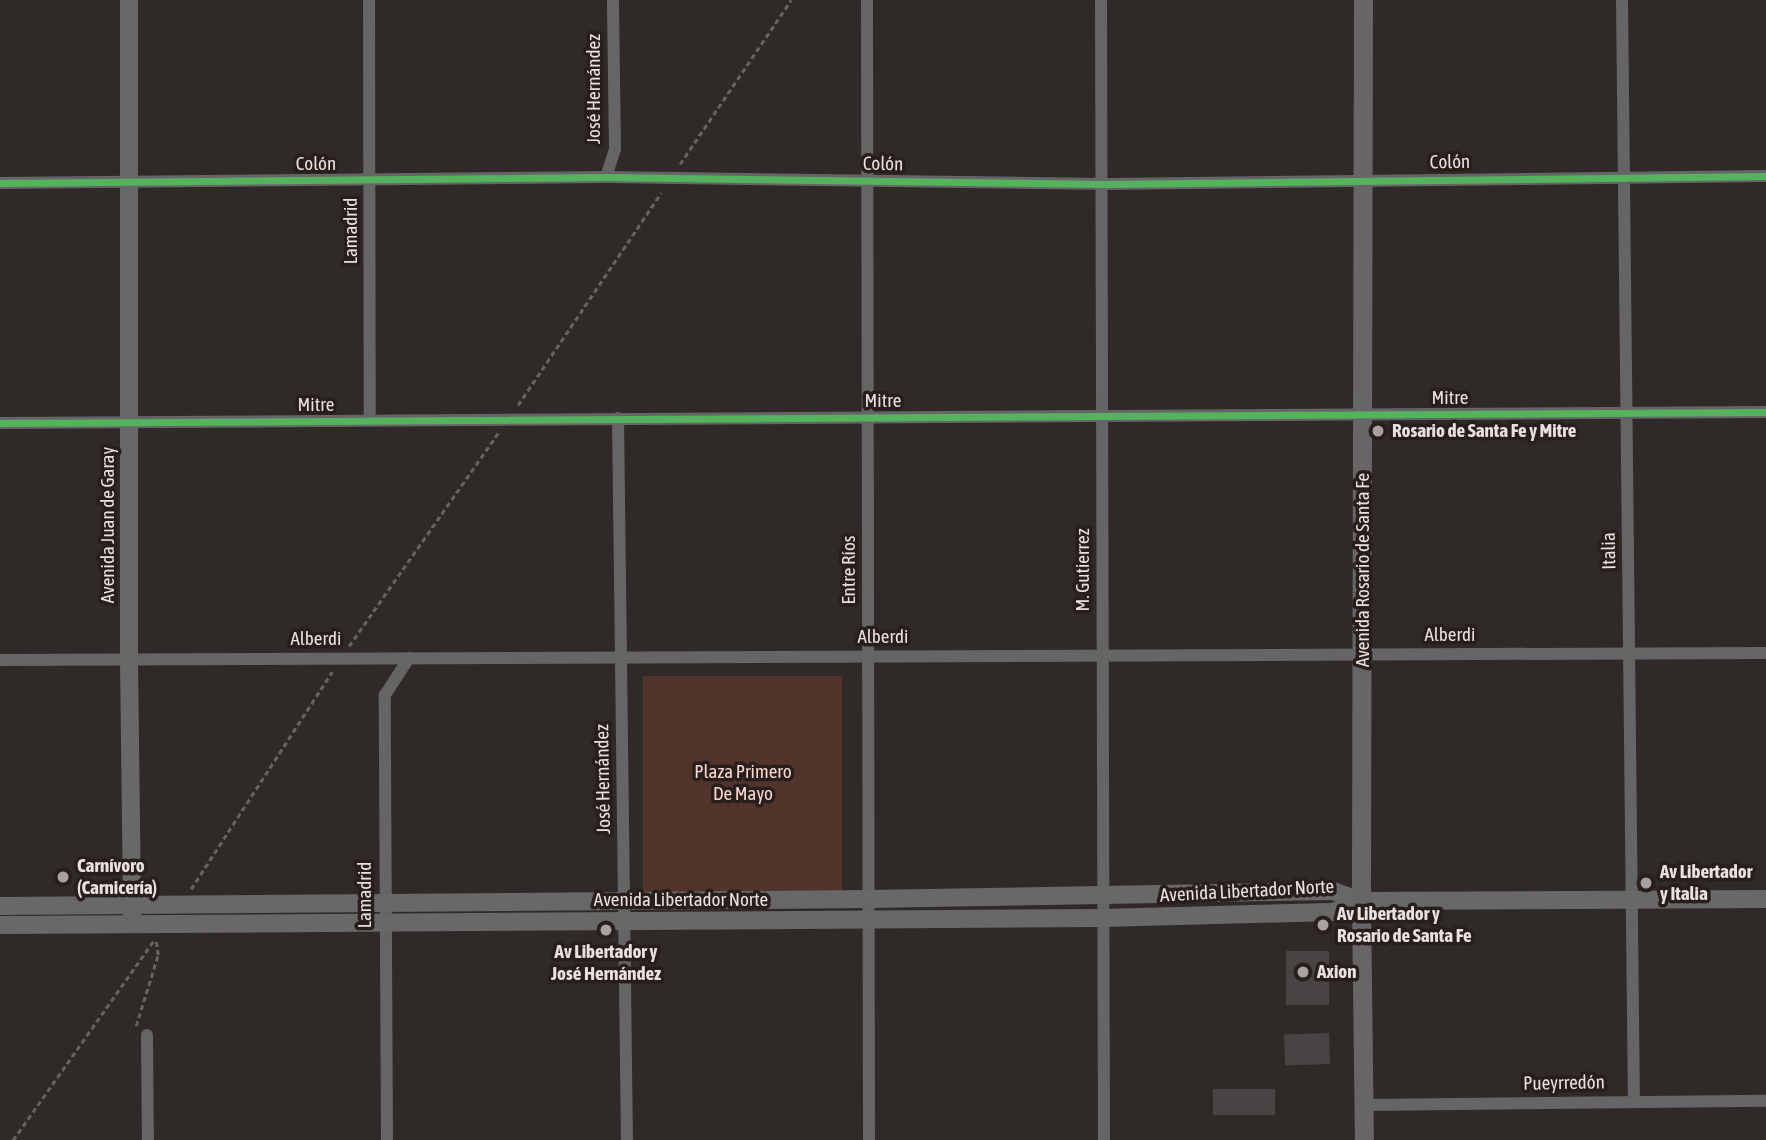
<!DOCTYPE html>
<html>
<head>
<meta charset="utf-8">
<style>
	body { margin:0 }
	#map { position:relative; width:1766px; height:1140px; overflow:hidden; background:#2f2928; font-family:"Asap Condensed",sans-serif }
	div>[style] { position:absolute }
	.green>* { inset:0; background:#52342c; transform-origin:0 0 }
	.building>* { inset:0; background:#484443; transform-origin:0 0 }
	.path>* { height:2.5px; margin-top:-1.25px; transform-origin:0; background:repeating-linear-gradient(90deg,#656464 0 5px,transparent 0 8.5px) }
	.street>* { height:12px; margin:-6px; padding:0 6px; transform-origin:6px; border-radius:6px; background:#656567 }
	.secondary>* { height:18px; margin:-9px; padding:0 9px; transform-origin:9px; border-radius:9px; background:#696869 }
	.primary>* { height:19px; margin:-9.5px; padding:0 9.5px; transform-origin:9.5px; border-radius:9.5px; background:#676567 }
	.cycleway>* { height:7px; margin:-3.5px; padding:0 3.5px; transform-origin:3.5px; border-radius:3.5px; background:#56b35d }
	.dots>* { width:19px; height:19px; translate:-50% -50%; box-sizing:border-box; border:4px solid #281e1c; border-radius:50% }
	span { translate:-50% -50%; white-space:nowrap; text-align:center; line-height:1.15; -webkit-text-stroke:7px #281e1c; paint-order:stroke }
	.street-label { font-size:19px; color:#e7e1df }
	.poi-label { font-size:19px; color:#e7e1df; font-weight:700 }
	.left { translate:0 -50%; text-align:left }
	.park-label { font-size:19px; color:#f8d6cd }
</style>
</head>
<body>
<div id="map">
	<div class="green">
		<div style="left:643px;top:676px;width:199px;height:216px"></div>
	</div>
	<div class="building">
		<div style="left:1286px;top:951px;width:43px;height:54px"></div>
		<div style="left:1329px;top:1033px;width:31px;height:45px;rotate:88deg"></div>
		<div style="left:1213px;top:1089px;width:62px;height:26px"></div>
	</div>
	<div class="path">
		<div style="left:680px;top:164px;width:198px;rotate:-55.9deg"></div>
		<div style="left:518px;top:405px;width:256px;rotate:-56deg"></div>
		<div style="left:349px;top:646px;width:260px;rotate:-55deg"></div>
		<div style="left:191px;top:889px;width:259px;rotate:-57deg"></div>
		<div style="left:136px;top:1026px;width:74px;rotate:-72.8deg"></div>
		<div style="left:158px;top:955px;width:14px;rotate:-98deg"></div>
		<div style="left:13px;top:1140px;width:245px;rotate:-54.8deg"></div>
	</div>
	<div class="street">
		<div style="left:369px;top:0;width:420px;rotate:89.9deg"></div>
		<div style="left:867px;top:0;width:1140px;rotate:89.9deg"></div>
		<div style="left:1101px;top:0;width:1140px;rotate:89.85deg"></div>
		<div style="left:1622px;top:0;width:1102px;rotate:89.38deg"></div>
		<div style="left:606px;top:177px;width:29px;rotate:-72deg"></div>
		<div style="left:615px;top:149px;width:149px;rotate:-90.8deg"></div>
		<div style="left:0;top:183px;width:606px;rotate:-0.57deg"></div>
		<div style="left:606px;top:177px;width:501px;rotate:0.8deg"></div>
		<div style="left:1107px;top:184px;width:659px;rotate:-0.7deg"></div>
		<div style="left:618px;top:418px;width:722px;rotate:89.29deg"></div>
		<div style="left:0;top:423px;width:1766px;rotate:-0.36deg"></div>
		<div style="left:0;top:660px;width:1766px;rotate:-0.23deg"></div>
		<div style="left:147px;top:1035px;width:105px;rotate:89.5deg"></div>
		<div style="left:1363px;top:1105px;width:403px;rotate:-0.6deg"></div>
		<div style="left:387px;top:1140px;width:445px;rotate:-90.3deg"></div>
		<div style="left:385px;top:695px;width:44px;rotate:-57deg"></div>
	</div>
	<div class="secondary">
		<div style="left:129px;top:0;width:659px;rotate:90deg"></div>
		<div style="left:129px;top:659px;width:258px;rotate:89.3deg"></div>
		<div style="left:0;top:906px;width:868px;rotate:-0.46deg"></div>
		<div style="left:868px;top:899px;width:465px;rotate:-1deg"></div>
		<div style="left:1333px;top:891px;width:30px;rotate:20deg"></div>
		<div style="left:1361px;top:901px;width:405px;rotate:-0.3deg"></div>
		<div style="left:0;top:925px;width:1103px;rotate:-0.36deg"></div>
		<div style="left:1103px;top:918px;width:230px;rotate:-1.5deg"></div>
		<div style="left:1333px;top:912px;width:30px;rotate:-21deg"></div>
	</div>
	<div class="primary">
		<div style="left:1363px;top:0;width:901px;rotate:90.13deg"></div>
		<div style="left:1361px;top:901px;width:239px;rotate:89.3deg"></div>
	</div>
	<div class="cycleway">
		<div style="left:0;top:183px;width:606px;rotate:-0.57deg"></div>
		<div style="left:606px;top:177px;width:501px;rotate:0.8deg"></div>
		<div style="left:1107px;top:184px;width:659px;rotate:-0.7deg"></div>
		<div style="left:0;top:423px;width:1766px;rotate:-0.36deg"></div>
	</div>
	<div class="dots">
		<div style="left:1378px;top:431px;background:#a7a19f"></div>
		<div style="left:63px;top:877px;background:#a7a19f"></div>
		<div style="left:1646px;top:883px;background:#a7a19f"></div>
		<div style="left:1323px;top:925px;background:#a7a19f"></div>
		<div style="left:606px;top:930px;background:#a7a19f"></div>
		<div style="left:1303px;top:972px;background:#a7a19f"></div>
	</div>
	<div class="street-label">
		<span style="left:594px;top:89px;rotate:-90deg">José Hernández</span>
		<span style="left:1450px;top:162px;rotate:-1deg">Colón</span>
		<span style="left:316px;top:164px">Colón</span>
		<span style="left:883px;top:164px;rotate:1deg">Colón</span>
		<span style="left:351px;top:231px;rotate:-90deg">Lamadrid</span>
		<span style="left:1450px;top:398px">Mitre</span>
		<span style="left:883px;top:401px">Mitre</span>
		<span style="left:316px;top:405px">Mitre</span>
		<span style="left:108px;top:525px;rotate:-90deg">Avenida Juan de Garay</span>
		<span style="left:1609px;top:551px;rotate:-91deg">Italia</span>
		<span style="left:849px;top:570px;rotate:-90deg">Entre Ríos</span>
		<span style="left:1083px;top:570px;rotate:-90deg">M. Gutierrez</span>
		<span style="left:1363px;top:570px;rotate:-90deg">Avenida Rosario de Santa Fe</span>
		<span style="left:1450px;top:635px">Alberdi</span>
		<span style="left:883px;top:637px">Alberdi</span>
		<span style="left:316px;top:639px">Alberdi</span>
		<span style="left:603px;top:779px;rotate:-91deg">José Hernández</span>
		<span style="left:1247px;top:891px;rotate:-3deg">Avenida Libertador Norte</span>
		<span style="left:365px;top:895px;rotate:-90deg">Lamadrid</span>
		<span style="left:681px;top:900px">Avenida Libertador Norte</span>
		<span style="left:1564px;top:1083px;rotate:-1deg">Pueyrredón</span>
	</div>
	<div class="poi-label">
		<span class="left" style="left:1392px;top:431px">Rosario de Santa Fe y Mitre</span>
		<span class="left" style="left:77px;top:877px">Carnívoro<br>(Carnicería)</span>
		<span class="left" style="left:1660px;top:883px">Av Libertador<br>y Italia</span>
		<span class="left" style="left:1337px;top:925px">Av Libertador y<br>Rosario de Santa Fe</span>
		<span style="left:606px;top:963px">Av Libertador y<br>José Hernández</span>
		<span class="left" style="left:1317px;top:972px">Axion</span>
	</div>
	<div class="park-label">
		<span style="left:743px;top:783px">Plaza Primero<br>De Mayo</span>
	</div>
</div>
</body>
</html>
